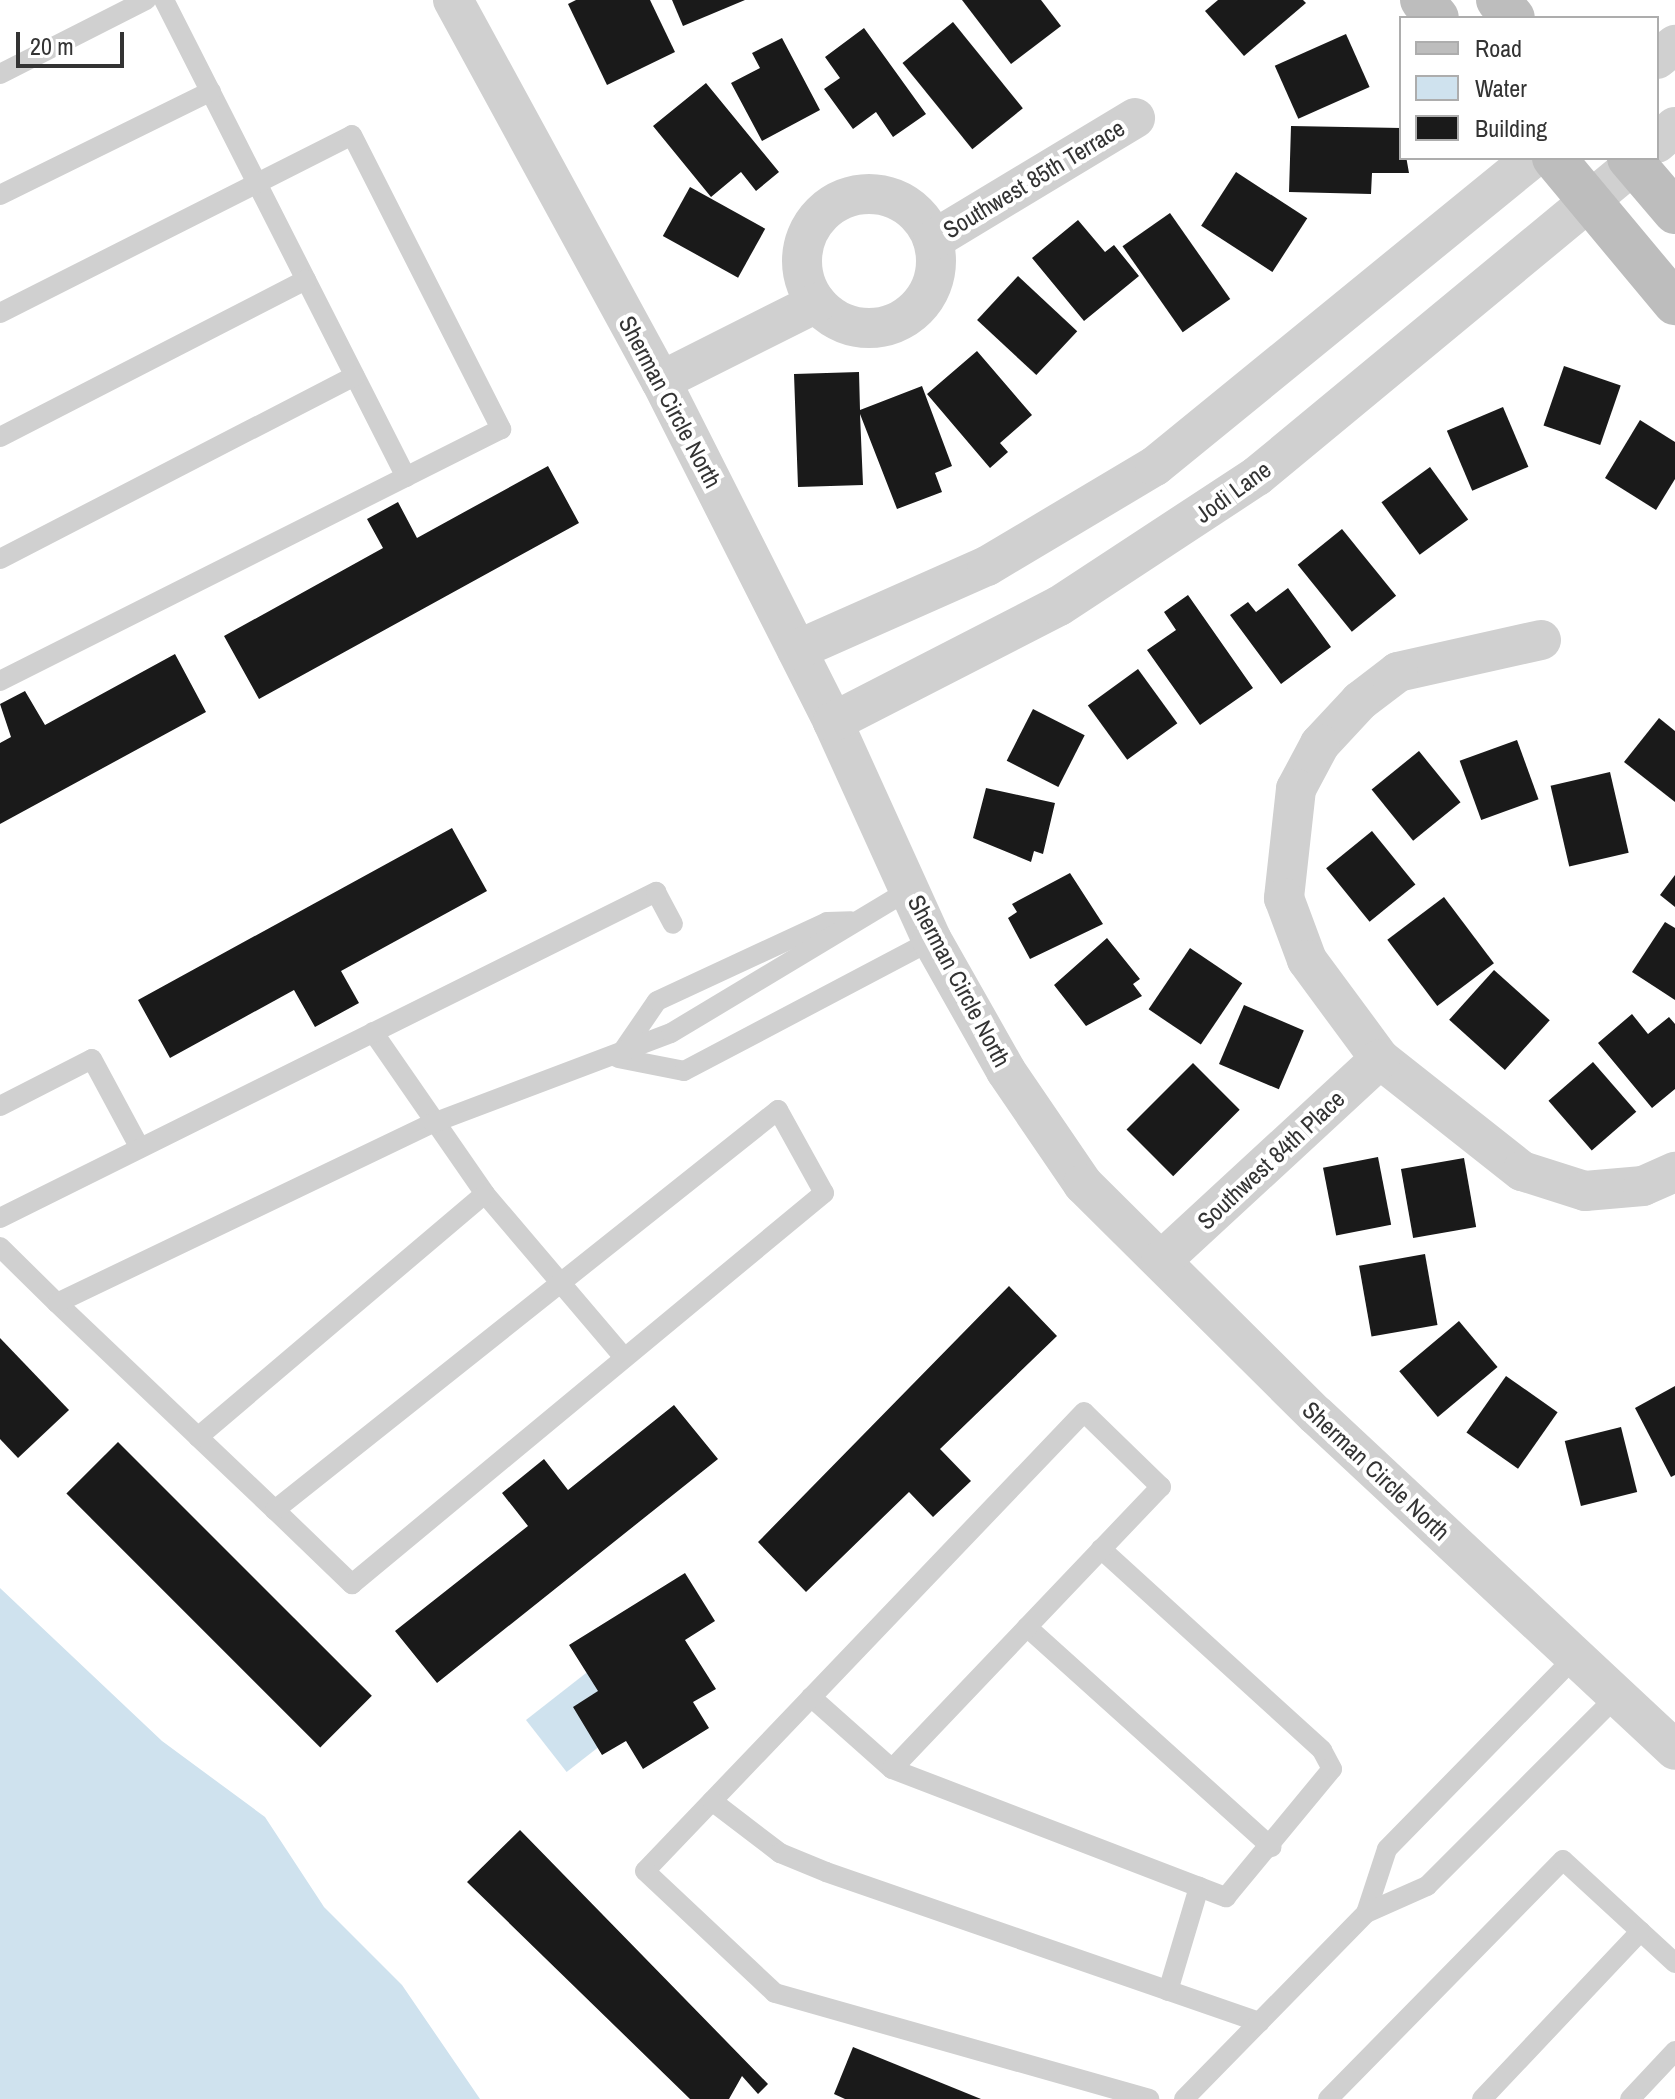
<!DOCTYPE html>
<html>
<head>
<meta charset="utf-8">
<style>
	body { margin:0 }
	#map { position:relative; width:1675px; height:2099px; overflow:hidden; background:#fff; font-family:"Archivo Narrow",sans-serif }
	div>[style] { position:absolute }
	.water>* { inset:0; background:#cfe2ee; transform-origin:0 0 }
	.building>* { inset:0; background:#1a1a1a; transform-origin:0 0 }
	.lane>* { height:20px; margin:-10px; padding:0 10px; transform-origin:10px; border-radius:10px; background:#d0d0d0 }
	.street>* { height:40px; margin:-20px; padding:0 20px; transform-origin:20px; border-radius:20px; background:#d0d0d0 }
	.street>.ring { margin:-20px; padding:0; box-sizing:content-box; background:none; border:40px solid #d0d0d0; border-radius:50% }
	.secondary>* { height:44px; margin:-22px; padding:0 22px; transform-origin:22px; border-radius:22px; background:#bdbdbd }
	span { translate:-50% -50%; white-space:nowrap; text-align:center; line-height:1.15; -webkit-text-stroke:8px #fff; paint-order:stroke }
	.street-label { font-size:24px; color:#333 }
	.legend { position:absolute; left:1399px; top:16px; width:260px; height:144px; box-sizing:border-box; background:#fff; border:2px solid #adadad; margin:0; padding:10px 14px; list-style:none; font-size:24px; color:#333 }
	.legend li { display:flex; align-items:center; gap:16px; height:40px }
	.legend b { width:40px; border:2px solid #adadad }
	.scale { position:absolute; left:16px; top:32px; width:108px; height:36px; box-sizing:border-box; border:4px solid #333; border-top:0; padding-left:10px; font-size:24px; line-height:28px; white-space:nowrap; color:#333; -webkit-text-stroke:6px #fff; paint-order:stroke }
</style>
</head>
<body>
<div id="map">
	<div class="water">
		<div style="clip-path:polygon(0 1588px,162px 1741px,265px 1817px,324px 1907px,402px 1985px,480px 2099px,0 2099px)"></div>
		<div style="left:604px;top:1659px;width:66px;height:99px;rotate:52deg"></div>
	</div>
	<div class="building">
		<div style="clip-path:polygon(576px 0,650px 0,675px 52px,607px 85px,568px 4px)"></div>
		<div style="clip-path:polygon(672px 0,745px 0,683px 26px)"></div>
		<div style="clip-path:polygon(962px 0,1041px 0,1061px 26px,1011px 64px)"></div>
		<div style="clip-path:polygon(1218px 0,1303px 0,1306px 3px,1244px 56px,1205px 11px)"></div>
		<div style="left:953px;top:22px;width:111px;height:65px;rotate:51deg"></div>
		<div style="clip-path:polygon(864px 28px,926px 114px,893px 137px,876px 112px,853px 129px,824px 89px,840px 78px,825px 57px)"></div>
		<div style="left:1346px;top:34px;width:58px;height:78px;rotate:66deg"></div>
		<div style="clip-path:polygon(782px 38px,820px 110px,762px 141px,731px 83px,760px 68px,752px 53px)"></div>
		<div style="clip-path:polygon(706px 83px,779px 172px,756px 191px,741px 172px,711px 197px,653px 126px)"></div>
		<div style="clip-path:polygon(1291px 126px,1401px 128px,1409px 173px,1372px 173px,1371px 194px,1289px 192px)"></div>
		<div style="left:1236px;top:172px;width:85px;height:64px;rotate:33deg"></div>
		<div style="left:690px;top:187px;width:86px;height:56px;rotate:29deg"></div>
		<div style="left:1170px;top:213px;width:105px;height:58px;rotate:55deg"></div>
		<div style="clip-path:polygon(1078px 220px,1105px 252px,1114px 245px,1139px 276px,1084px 321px,1032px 258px)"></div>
		<div style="left:1018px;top:276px;width:81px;height:60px;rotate:43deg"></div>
		<div style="clip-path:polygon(977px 351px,1032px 415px,1000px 443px,1008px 452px,990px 468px,927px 394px)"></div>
		<div style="left:1564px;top:366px;width:60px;height:63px;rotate:19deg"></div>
		<div style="clip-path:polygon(859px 372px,860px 410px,922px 386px,952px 466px,935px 473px,942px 492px,897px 509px,860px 414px,863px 485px,798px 487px,794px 374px)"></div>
		<div style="left:1503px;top:407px;width:65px;height:61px;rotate:67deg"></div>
		<div style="clip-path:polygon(1640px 420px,1675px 442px,1675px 479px,1656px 510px,1605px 478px)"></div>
		<div style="clip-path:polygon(548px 466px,579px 523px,259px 699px,224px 636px,383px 548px,367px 519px,398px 502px,417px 538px)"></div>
		<div style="left:1430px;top:467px;width:65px;height:60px;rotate:54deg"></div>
		<div style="left:1342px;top:529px;width:86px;height:57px;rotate:51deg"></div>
		<div style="clip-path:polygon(1288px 588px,1331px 647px,1281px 684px,1230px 615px,1248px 602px,1256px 612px)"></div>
		<div style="clip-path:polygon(1188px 595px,1253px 688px,1200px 725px,1147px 650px,1176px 630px,1164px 612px)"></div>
		<div style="clip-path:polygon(175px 654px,206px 712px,0 824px,0 743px,11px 737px,0 704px,25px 691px,45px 725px)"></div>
		<div style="left:1138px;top:669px;width:67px;height:62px;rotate:54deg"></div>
		<div style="left:1033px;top:709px;width:58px;height:58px;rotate:27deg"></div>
		<div style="clip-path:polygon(1659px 718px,1675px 731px,1675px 802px,1624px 762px)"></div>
		<div style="left:1517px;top:740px;width:63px;height:61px;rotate:70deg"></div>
		<div style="left:1419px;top:751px;width:66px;height:61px;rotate:51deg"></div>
		<div style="left:1610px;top:772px;width:83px;height:61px;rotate:77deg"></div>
		<div style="clip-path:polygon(986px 788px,1055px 803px,1043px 854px,1034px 851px,1031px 862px,973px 838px)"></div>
		<div style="clip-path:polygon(452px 828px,487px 891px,341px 971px,359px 1003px,315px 1027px,294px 990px,170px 1058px,138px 1000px)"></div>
		<div style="left:1372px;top:831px;width:69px;height:59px;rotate:51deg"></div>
		<div style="clip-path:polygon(1070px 873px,1103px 924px,1030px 959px,1008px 918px,1017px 912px,1012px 904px)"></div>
		<div style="clip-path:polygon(1675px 875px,1675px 907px,1660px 895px)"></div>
		<div style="left:1444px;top:897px;width:83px;height:71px;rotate:53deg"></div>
		<div style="clip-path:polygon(1665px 922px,1675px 928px,1675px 1000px,1632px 972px)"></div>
		<div style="clip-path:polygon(1107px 938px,1140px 979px,1133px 984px,1142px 996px,1086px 1026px,1054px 985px)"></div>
		<div style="left:1190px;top:948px;width:63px;height:74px;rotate:34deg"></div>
		<div style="left:1494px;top:970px;width:75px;height:67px;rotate:42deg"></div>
		<div style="left:1244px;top:1005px;width:65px;height:64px;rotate:23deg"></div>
		<div style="clip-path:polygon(1632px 1014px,1648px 1034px,1669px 1017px,1675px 1024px,1675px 1089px,1652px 1108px,1598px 1043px)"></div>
		<div style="left:1593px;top:1062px;width:66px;height:59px;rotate:49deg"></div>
		<div style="left:1193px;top:1063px;width:66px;height:94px;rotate:45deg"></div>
		<div style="left:1378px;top:1157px;width:69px;height:56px;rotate:79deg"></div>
		<div style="left:1464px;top:1158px;width:70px;height:64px;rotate:80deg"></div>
		<div style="left:1425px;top:1254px;width:72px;height:67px;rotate:80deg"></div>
		<div style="clip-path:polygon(1009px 1286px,1057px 1336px,940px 1449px,971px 1481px,933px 1517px,909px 1492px,806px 1592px,758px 1542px)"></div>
		<div style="left:1459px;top:1321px;width:60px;height:78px;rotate:50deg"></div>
		<div style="clip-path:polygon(0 1338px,69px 1410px,18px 1458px,0 1439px)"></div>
		<div style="left:1506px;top:1376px;width:63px;height:69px;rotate:35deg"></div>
		<div style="clip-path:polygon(1675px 1386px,1675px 1475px,1671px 1477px,1635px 1408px)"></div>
		<div style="clip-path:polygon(674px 1405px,718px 1459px,437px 1683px,395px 1631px,528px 1526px,502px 1493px,544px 1459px,568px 1490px)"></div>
		<div style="left:1621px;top:1427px;width:67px;height:58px;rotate:76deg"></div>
		<div style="left:118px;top:1442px;width:359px;height:73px;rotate:45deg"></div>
		<div style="clip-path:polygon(685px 1573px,715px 1621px,685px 1640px,716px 1689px,693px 1702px,709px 1728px,643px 1769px,626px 1741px,602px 1755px,573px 1707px,598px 1691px,569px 1645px)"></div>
		<div style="clip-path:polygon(520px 1830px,768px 2084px,758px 2094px,742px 2076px,729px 2099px,690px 2099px,467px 1882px)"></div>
		<div style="clip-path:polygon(853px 2047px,981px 2099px,845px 2099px,834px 2094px)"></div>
	</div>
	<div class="lane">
		<div style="left:164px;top:0;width:535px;rotate:63.1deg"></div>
		<div style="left:0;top:74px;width:164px;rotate:-26.9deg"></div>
		<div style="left:0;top:195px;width:235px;rotate:-26.2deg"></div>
		<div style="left:0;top:313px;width:394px;rotate:-26.8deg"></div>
		<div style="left:352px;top:135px;width:330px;rotate:63.1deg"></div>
		<div style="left:501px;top:429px;width:561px;rotate:153.3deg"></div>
		<div style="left:0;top:437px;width:344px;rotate:-27.2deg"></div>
		<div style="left:0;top:559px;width:399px;rotate:-27.3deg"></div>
		<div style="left:373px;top:1032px;width:197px;rotate:55.3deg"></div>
		<div style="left:485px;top:1194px;width:213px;rotate:49.6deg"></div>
		<div style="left:620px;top:1055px;width:65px;rotate:-55.6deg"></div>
		<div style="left:657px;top:1001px;width:187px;rotate:-24.9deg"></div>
		<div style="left:827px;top:922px;width:24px;rotate:-2deg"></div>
		<div style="left:618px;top:1058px;width:67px;rotate:11.1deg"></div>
		<div style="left:684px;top:1071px;width:280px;rotate:-27.8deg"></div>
		<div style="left:0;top:1106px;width:103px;rotate:-27.1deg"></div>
		<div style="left:92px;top:1059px;width:101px;rotate:61.7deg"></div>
		<div style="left:0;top:1218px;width:733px;rotate:-26.43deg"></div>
		<div style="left:656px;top:892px;width:36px;rotate:62deg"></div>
		<div style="left:0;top:1247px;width:80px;rotate:44.5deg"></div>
		<div style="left:57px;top:1303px;width:195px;rotate:43.5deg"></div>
		<div style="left:198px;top:1437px;width:106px;rotate:43.5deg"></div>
		<div style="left:275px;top:1510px;width:107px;rotate:43.9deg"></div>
		<div style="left:352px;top:1584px;width:613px;rotate:-39.64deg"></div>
		<div style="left:824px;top:1193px;width:95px;rotate:-119deg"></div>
		<div style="left:778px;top:1110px;width:643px;rotate:141.51deg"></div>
		<div style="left:57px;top:1303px;width:417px;rotate:-25.6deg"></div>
		<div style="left:433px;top:1123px;width:254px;rotate:-20.7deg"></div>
		<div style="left:671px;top:1033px;width:280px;rotate:-31deg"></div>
		<div style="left:198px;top:1437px;width:376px;rotate:-40.3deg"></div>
		<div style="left:1027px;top:1627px;width:329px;rotate:42deg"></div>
		<div style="left:811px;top:1697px;width:108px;rotate:41.6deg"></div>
		<div style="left:892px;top:1769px;width:358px;rotate:21deg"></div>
		<div style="left:1226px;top:1897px;width:166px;rotate:-50.4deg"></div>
		<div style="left:1332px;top:1769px;width:21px;rotate:-118deg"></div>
		<div style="left:1322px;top:1750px;width:299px;rotate:-137.7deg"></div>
		<div style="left:892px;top:1769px;width:390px;rotate:-46.4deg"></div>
		<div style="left:1161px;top:1487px;width:107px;rotate:-135.8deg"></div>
		<div style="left:1084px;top:1412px;width:635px;rotate:133.72deg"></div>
		<div style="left:645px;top:1871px;width:178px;rotate:43.2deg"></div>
		<div style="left:775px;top:1993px;width:389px;rotate:15.8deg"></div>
		<div style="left:712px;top:1801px;width:86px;rotate:37.4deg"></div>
		<div style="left:780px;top:1853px;width:50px;rotate:22.4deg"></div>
		<div style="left:826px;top:1872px;width:459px;rotate:19.1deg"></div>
		<div style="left:1366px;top:1913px;width:67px;rotate:-71.8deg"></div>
		<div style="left:1387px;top:1849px;width:269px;rotate:-45.6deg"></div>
		<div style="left:1168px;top:1991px;width:109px;rotate:-73.4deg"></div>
		<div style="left:1184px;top:2099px;width:260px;rotate:-45.6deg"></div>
		<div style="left:1366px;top:1913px;width:67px;rotate:-23.9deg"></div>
		<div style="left:1427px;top:1886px;width:269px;rotate:-45deg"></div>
		<div style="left:1328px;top:2099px;width:335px;rotate:-45.5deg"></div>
		<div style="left:1563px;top:1860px;width:152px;rotate:42.6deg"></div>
		<div style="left:1482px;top:2099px;width:231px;rotate:-46.6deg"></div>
		<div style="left:1630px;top:2099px;width:66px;rotate:-46.8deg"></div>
	</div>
	<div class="street">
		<div style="left:453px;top:0;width:434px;rotate:61.4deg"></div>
		<div style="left:661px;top:381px;width:382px;rotate:63.2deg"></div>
		<div style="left:833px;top:722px;width:239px;rotate:65.6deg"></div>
		<div style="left:932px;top:940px;width:150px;rotate:60.5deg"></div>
		<div style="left:1006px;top:1071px;width:137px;rotate:55.7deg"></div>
		<div style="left:1083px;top:1184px;width:328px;rotate:44.8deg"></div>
		<div style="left:1316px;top:1415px;width:491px;rotate:43deg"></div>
		<div style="left:1657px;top:59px;width:23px;rotate:-38deg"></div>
		<div style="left:1657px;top:143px;width:24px;rotate:-42deg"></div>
		<div class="ring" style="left:802px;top:194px;width:94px;height:94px"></div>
		<div style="left:933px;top:240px;width:236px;rotate:-31.1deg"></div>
		<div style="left:661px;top:381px;width:174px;rotate:-26.7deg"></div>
		<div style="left:1541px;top:640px;width:147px;rotate:167.4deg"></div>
		<div style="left:1398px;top:672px;width:48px;rotate:142.7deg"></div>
		<div style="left:1360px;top:701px;width:59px;rotate:132.9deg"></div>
		<div style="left:1320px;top:744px;width:51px;rotate:118.1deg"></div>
		<div style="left:1296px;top:789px;width:110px;rotate:96.3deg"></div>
		<div style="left:1284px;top:898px;width:66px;rotate:69.6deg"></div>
		<div style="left:1307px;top:960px;width:123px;rotate:53.6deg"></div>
		<div style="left:1380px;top:1059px;width:181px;rotate:38.3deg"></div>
		<div style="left:1522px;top:1171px;width:66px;rotate:17.6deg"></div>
		<div style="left:1585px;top:1191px;width:58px;rotate:-4.9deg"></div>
		<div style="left:1643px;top:1186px;width:35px;rotate:-24deg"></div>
		<div style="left:797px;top:650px;width:208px;rotate:-23.9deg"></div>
		<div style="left:987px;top:566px;width:196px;rotate:-30.8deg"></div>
		<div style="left:1155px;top:466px;width:487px;rotate:-39.2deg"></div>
		<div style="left:833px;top:722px;width:254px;rotate:-27.2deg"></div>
		<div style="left:1059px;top:606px;width:237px;rotate:-33.3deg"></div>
		<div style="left:1257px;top:476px;width:499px;rotate:-39.6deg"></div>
		<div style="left:1161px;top:1261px;width:298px;rotate:-42.7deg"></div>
	</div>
	<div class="secondary">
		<div style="left:1422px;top:0;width:23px;rotate:50deg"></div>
		<div style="left:1498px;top:0;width:23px;rotate:50deg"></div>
		<div style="left:1554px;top:158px;width:189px;rotate:50.2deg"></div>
		<div style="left:1629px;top:158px;width:71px;rotate:49.6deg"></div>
	</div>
	<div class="street-label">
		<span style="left:1034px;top:179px;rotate:-31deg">Southwest 85th Terrace</span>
		<span style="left:670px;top:402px;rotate:62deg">Sherman Circle North</span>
		<span style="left:1233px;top:492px;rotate:-36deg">Jodi Lane</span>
		<span style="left:959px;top:981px;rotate:62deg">Sherman Circle North</span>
		<span style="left:1271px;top:1160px;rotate:-43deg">Southwest 84th Place</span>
		<span style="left:1376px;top:1471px;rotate:43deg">Sherman Circle North</span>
	</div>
	<ul class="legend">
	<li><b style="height:10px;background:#bdbdbd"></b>Road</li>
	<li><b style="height:22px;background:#cfe2ee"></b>Water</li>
	<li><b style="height:22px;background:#1a1a1a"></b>Building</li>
	</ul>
	<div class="scale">20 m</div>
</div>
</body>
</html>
